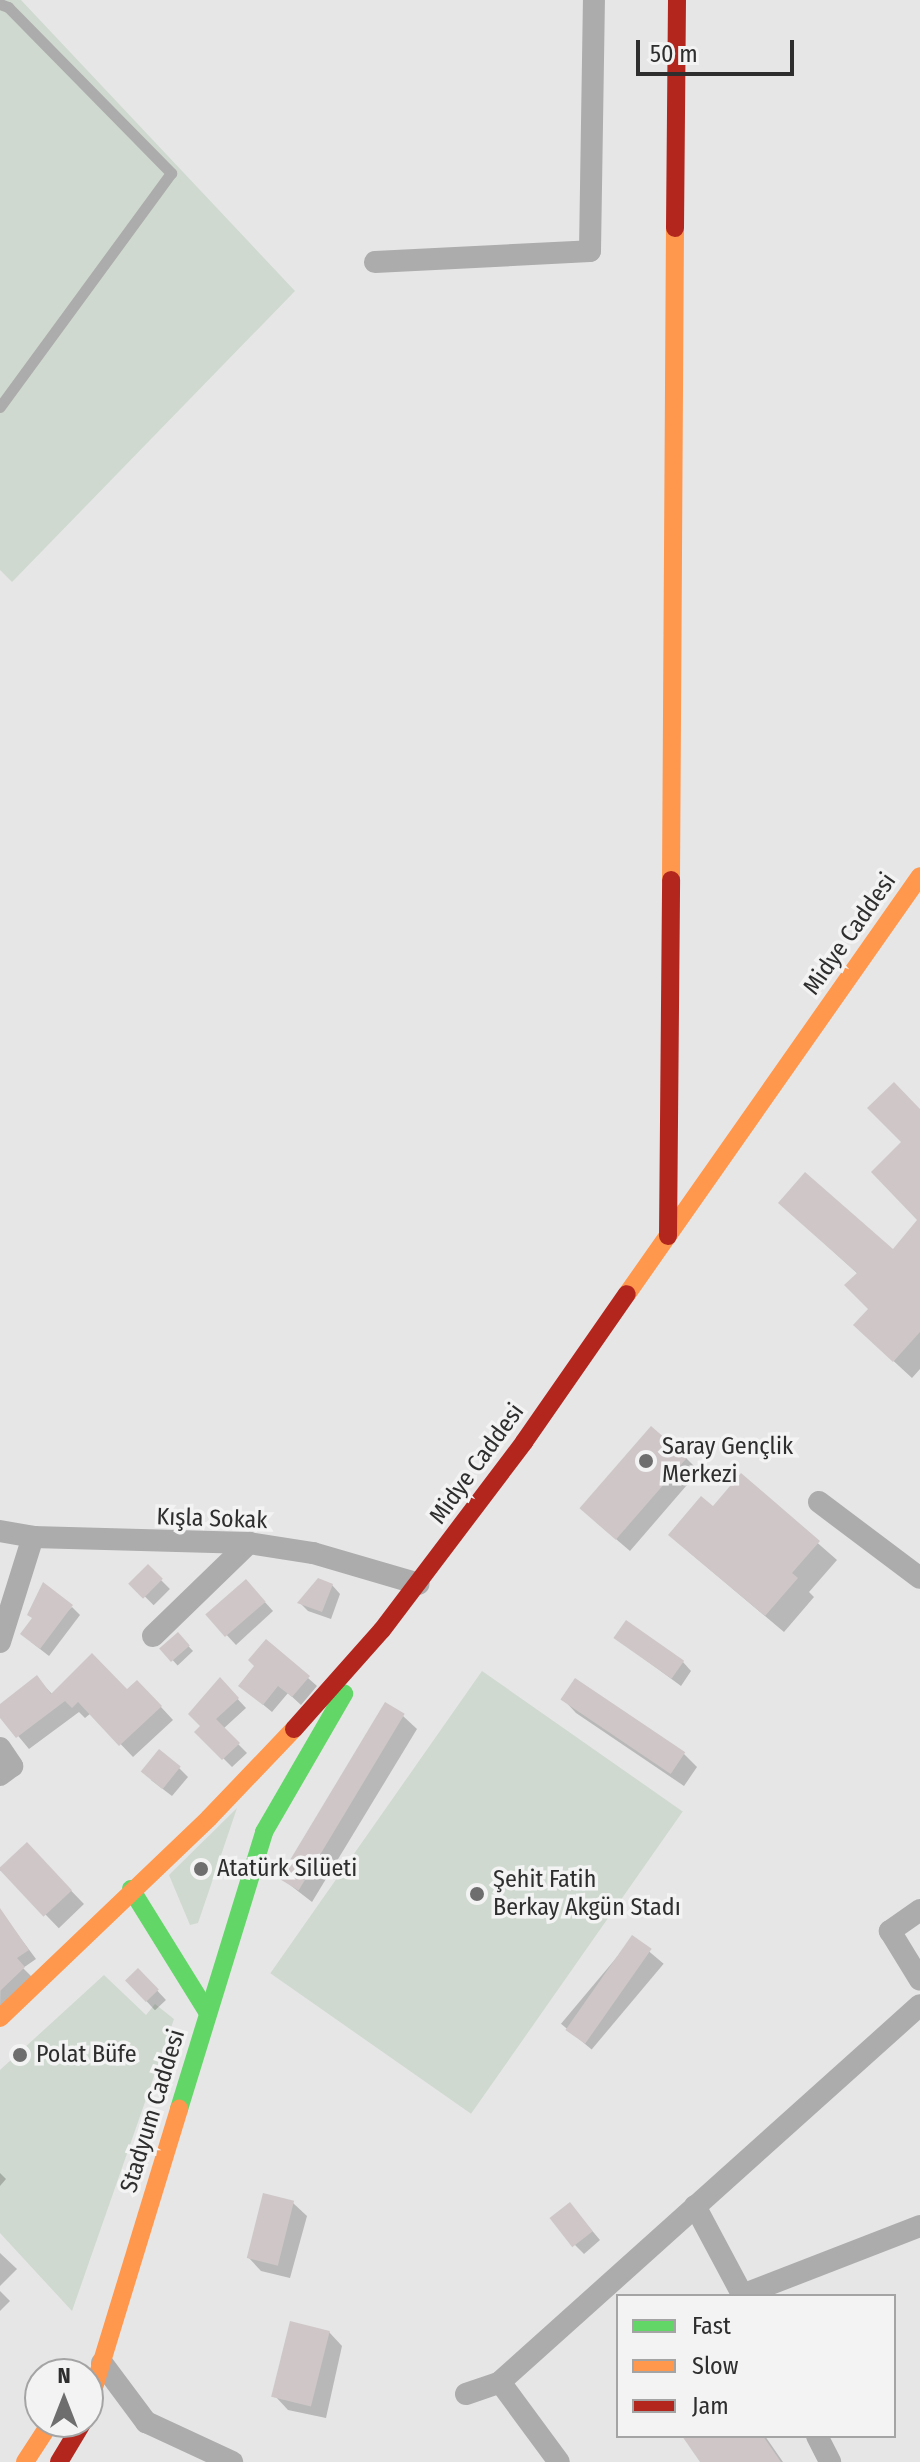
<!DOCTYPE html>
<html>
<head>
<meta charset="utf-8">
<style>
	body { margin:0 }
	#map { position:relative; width:920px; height:2462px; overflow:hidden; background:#e6e6e7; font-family:"Fira Sans Condensed",sans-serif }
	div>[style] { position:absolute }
	.green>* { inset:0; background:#cfd9cf; transform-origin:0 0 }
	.shadow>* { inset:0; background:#0003; transform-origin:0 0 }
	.building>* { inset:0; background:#cfc7c7; transform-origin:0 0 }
	.lane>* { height:11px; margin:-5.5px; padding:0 5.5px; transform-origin:5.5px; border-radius:5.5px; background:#adacac }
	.street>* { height:22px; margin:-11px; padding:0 11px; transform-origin:11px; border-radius:11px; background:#adacac }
	.fast>* { height:18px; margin:-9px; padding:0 9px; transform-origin:9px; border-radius:9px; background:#63d668 }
	.slow>* { height:18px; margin:-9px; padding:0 9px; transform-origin:9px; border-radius:9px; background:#ff974d }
	.jam>* { height:18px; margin:-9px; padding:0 9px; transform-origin:9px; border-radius:9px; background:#b3261e }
	.dots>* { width:22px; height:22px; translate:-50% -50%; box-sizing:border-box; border:4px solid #f3f3f4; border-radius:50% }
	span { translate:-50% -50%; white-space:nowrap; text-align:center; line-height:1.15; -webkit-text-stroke:7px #f3f3f4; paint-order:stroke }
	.street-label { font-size:24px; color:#2e2e2e }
	.poi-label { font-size:24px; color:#2e2e2e }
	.left { translate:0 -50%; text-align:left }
	.legend { position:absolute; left:616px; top:2294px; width:280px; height:144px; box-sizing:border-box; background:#f3f3f4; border:2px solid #a4a4a5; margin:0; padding:10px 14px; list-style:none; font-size:24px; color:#2e2e2e }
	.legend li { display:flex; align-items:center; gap:16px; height:40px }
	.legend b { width:40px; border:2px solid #a4a4a5 }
	.north { position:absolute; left:24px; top:2358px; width:80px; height:80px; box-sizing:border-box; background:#f3f3f4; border:2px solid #a4a4a5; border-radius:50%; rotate:0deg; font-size:22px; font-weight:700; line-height:32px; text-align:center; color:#2e2e2e }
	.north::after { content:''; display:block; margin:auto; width:28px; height:36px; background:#6e6e6f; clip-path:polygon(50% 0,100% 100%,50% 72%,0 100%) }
	.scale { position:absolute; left:636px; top:40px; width:158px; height:36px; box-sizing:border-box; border:4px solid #2e2e2e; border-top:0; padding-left:10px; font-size:24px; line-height:28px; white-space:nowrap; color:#2e2e2e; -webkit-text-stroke:6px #f3f3f4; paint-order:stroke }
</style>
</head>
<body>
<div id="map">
	<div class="green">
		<div style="clip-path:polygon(0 0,21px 0,295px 291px,12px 582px,0 570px)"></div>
		<div style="left:482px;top:1671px;width:245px;height:369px;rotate:35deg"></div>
		<div style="clip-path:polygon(237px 1808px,198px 1923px,190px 1925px,169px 1875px)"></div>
		<div style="clip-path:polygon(104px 1975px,146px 2015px,155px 2004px,174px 2019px,72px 2311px,0 2233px,0 2070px)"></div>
	</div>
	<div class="shadow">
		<div style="clip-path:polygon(780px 1203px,893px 1252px,920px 1220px,920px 1369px,912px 1378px,873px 1342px,871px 1309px,858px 1274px)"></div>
		<div style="clip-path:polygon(686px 1458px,699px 1471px,630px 1551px,596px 1522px)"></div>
		<div style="clip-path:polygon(741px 1476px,837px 1560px,809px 1592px,814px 1597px,784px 1632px,689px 1552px,713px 1509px)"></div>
		<div style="left:148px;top:1567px;width:31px;height:23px;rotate:45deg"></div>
		<div style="clip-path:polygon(332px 1585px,340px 1594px,331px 1619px,308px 1611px,300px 1603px)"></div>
		<div style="clip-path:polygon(254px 1590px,273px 1611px,236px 1645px,209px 1616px)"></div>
		<div style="clip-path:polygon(72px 1607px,80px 1615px,49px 1656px,31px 1642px)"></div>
		<div style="left:178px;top:1635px;width:22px;height:21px;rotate:47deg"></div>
		<div style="clip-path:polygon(616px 1638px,683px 1662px,691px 1671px,681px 1686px)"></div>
		<div style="clip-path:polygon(37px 1678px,53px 1695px,149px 1694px,173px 1720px,133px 1757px,91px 1713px,85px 1718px,79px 1712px,29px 1749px,0 1714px,0 1706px)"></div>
		<div style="clip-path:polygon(308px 1678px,317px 1686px,301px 1705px,288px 1693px,272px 1712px,241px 1686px)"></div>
		<div style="clip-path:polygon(220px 1680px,246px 1708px,223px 1729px,247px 1753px,232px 1767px,197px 1732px,202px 1726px)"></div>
		<div style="clip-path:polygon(576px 1681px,684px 1754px,697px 1767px,684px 1786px,576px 1713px,563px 1699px)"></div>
		<div style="clip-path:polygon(403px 1716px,417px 1729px,312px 1902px,281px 1878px)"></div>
		<div style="clip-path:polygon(179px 1768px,188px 1777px,172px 1796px,151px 1780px)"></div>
		<div style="left:27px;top:1845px;width:82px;height:35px;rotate:46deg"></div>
		<div style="clip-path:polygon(1px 1912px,36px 1959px,23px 1968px,32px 1977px,0 2009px)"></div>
		<div style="left:633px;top:1938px;width:40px;height:112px;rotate:40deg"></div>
		<div style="left:138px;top:1970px;width:41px;height:15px;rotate:47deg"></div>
		<div style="clip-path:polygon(0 2173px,6px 2179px,0 2186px)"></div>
		<div style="clip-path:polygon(293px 2203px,307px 2216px,290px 2278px,261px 2271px,248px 2257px)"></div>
		<div style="clip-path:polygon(578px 2214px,600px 2240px,584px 2254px,575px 2245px)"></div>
		<div style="clip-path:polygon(0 2253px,17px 2269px,0 2286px)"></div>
		<div style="clip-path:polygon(0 2291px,10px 2301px,0 2311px)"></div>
		<div style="clip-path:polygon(329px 2332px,342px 2346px,326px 2418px,288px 2410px,275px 2396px)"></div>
		<div style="clip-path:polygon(685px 2436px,765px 2436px,783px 2462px,702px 2462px)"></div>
	</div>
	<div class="building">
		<div style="clip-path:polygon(894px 1082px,920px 1109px,920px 1332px,893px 1362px,853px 1325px,868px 1309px,844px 1285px,857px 1273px,778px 1203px,805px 1172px,893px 1249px,917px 1220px,871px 1172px,901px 1142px,867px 1108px)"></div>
		<div style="left:651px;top:1426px;width:48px;height:109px;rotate:41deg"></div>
		<div style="clip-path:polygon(741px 1473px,820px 1541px,792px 1573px,798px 1578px,765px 1616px,668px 1535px,701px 1496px,713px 1506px)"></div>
		<div style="left:148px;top:1564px;width:21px;height:28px;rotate:45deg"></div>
		<div style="clip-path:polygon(318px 1578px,333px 1584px,322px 1612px,297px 1603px)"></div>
		<div style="left:246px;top:1579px;width:30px;height:54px;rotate:49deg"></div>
		<div style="clip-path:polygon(43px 1582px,73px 1605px,40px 1649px,20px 1634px,32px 1618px,27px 1615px)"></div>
		<div style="left:626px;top:1620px;width:71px;height:22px;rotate:35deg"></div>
		<div style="left:178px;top:1632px;width:18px;height:25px;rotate:49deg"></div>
		<div style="clip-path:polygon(266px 1639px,310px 1676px,292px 1697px,278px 1686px,263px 1705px,238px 1686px,254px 1666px,248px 1660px)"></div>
		<div style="clip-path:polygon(92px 1653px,127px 1689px,137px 1680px,162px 1706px,119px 1746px,78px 1702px,72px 1708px,65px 1701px,16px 1738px,0 1718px,0 1704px,37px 1675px,51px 1694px)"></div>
		<div style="clip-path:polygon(220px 1677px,239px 1698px,216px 1719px,240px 1743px,222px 1760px,194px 1732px,200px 1726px,188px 1714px)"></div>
		<div style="left:575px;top:1678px;width:133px;height:26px;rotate:34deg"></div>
		<div style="left:385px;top:1702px;width:23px;height:206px;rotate:31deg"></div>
		<div style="left:159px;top:1749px;width:28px;height:29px;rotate:39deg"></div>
		<div style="left:27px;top:1842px;width:66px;height:39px;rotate:47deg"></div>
		<div style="clip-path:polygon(0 1908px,29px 1950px,17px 1958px,25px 1967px,0 1991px)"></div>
		<div style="left:632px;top:1935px;width:24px;height:116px;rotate:35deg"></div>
		<div style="left:138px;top:1968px;width:30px;height:18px;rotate:46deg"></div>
		<div style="left:263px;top:2193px;width:32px;height:67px;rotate:14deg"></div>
		<div style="left:570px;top:2202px;width:37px;height:26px;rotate:52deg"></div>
		<div style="left:290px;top:2321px;width:41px;height:78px;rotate:14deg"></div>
		<div style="clip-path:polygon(682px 2436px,763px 2436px,781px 2462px,700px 2462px)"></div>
	</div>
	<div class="lane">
		<div style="left:0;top:4px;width:9px;rotate:21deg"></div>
		<div style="left:8px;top:7px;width:233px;rotate:45.5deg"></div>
		<div style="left:171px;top:173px;width:290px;rotate:126.2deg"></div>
	</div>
	<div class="street">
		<div style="left:375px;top:262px;width:215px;rotate:-2.9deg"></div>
		<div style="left:590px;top:251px;width:251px;rotate:-89.1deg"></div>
		<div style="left:819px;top:1502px;width:126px;rotate:37deg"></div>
		<div style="left:0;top:1531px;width:34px;rotate:10deg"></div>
		<div style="left:33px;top:1537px;width:216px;rotate:1.6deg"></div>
		<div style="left:249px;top:1543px;width:65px;rotate:8.9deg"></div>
		<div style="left:313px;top:1553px;width:110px;rotate:16.3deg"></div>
		<div style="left:153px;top:1636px;width:134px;rotate:-44.1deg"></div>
		<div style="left:0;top:1642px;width:110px;rotate:-72.6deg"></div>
		<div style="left:0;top:1748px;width:22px;rotate:56deg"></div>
		<div style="left:12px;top:1766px;width:15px;rotate:143deg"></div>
		<div style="left:920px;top:1910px;width:37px;rotate:145deg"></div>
		<div style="left:890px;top:1931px;width:57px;rotate:58.5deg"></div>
		<div style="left:695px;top:2206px;width:102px;rotate:61.9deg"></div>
		<div style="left:742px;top:2295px;width:191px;rotate:-21.2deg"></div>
		<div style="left:102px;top:2363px;width:74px;rotate:53.3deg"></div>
		<div style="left:146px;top:2422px;width:95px;rotate:24.9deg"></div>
		<div style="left:500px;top:2382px;width:99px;rotate:53.6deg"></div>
		<div style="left:466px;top:2394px;width:36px;rotate:-19deg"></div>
		<div style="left:500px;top:2382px;width:564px;rotate:-41.91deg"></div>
		<div style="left:817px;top:2436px;width:29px;rotate:63deg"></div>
	</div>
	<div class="fast">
		<div style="left:131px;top:1889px;width:146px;rotate:58.2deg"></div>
		<div style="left:179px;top:2109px;width:290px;rotate:-72.9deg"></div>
		<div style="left:264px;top:1832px;width:160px;rotate:-59.9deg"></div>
	</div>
	<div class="slow">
		<div style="left:671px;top:880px;width:652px;rotate:-89.65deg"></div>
		<div style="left:627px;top:1294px;width:510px;rotate:-54.97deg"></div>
		<div style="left:0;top:2018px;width:289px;rotate:-43.7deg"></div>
		<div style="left:209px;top:1818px;width:123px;rotate:-46.3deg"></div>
		<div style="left:88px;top:2407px;width:312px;rotate:-73deg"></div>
		<div style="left:25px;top:2462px;width:48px;rotate:-57deg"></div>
	</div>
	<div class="jam">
		<div style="left:675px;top:228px;width:228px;rotate:-89.5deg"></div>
		<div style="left:668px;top:1236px;width:356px;rotate:-89.5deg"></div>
		<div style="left:294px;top:1729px;width:132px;rotate:-48.4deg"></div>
		<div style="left:382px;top:1630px;width:236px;rotate:-52.9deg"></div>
		<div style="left:524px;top:1442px;width:180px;rotate:-55.2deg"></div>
		<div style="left:59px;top:2462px;width:47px;rotate:-59deg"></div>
	</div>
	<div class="dots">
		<div style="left:646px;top:1461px;background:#6e6e6f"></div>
		<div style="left:201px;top:1869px;background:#6e6e6f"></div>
		<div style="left:477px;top:1894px;background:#6e6e6f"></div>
		<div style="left:20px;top:2055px;background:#6e6e6f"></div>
	</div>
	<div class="street-label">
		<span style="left:850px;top:934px;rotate:-55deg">Midye Caddesi</span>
		<span style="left:477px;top:1464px;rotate:-54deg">Midye Caddesi</span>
		<span style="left:212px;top:1519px;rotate:2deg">Kışla Sokak</span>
		<span style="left:153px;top:2111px;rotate:-73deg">Stadyum Caddesi</span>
	</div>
	<div class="poi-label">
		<span class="left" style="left:662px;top:1461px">Saray Gençlik<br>Merkezi</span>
		<span class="left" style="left:217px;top:1869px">Atatürk Silüeti</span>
		<span class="left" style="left:493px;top:1894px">Şehit Fatih<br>Berkay Akgün Stadı</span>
		<span class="left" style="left:36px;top:2055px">Polat Büfe</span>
	</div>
	<ul class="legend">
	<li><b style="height:10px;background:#63d668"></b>Fast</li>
	<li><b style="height:10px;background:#ff974d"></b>Slow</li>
	<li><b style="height:10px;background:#b3261e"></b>Jam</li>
	</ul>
	<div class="north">N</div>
	<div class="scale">50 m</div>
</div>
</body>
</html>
